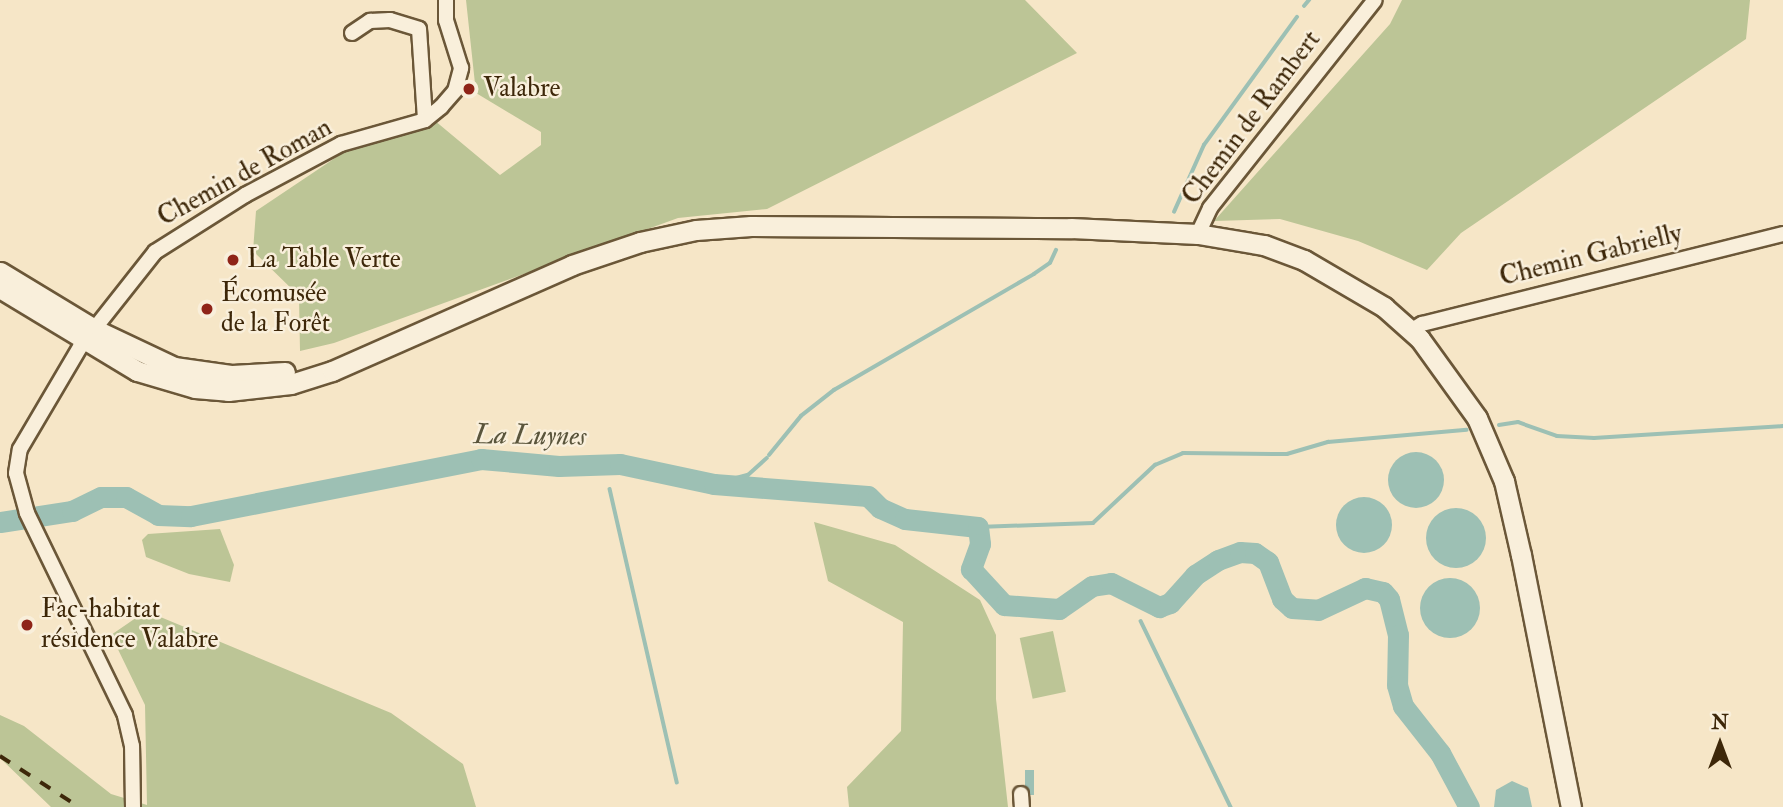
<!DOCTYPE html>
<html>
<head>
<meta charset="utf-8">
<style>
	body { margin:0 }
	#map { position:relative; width:1783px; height:807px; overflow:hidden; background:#f6e6c7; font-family:"IM FELL Double Pica",serif }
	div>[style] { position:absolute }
	.green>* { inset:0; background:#bcc596; transform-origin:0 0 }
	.water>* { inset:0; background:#9dc0b4; transform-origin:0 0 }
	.round { border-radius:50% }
	.stream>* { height:3.5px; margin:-1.75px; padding:0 1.75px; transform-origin:1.75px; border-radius:1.75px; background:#9dc0b4 }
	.river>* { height:21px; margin:-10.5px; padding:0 10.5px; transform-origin:10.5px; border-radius:10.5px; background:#9dc0b4 }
	.roads { filter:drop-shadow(2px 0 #6b5738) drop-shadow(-2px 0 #6b5738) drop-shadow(0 2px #6b5738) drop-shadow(0 -2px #6b5738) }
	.street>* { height:14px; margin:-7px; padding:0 7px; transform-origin:7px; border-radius:7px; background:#f9efdb }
	.secondary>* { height:19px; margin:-9.5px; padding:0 9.5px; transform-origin:9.5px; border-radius:9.5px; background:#f9efdb }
	.rail>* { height:3.5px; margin-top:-1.75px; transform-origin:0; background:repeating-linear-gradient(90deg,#3d2709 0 12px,transparent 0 24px) }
	.dots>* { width:19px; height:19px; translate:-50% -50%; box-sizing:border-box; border:4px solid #f9efdb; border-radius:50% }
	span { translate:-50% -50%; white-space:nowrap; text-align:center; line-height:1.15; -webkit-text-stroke:5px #f9efdb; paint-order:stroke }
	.poi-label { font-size:26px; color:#3d2709 }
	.left { translate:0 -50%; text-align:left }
	.street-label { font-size:26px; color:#3d2709 }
	.water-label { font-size:28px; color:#5a553c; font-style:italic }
	.north { position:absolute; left:1685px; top:709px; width:70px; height:70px; -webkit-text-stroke:5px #f9efdb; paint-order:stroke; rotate:0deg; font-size:19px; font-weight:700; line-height:28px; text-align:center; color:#3d2709 }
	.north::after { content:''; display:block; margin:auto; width:24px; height:32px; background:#3d2709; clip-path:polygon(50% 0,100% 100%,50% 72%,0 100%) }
</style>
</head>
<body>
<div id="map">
	<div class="green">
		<div style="clip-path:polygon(466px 0,1025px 0,1077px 53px,767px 209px,678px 218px,334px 343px,300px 351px,299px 296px,253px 251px,256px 211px,350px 148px,434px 120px,500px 175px,541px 145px,541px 132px,476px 93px)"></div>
		<div style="clip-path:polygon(1402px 0,1750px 0,1746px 39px,1461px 233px,1427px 270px,1358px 241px,1280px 219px,1214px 221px,1390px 24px)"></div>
		<div style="clip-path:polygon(814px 522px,895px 545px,980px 600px,996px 635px,996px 699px,1008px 807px,849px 807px,847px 787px,901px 731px,903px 622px,828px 581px)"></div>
		<div style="clip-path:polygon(220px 529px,234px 565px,230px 582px,189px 574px,146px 557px,142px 540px,148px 534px)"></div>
		<div style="clip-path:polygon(146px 611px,391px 713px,463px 764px,476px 807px,51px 807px,0 758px,0 715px,24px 726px,111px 794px,147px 805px,145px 705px,111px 635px)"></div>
		<div style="left:1053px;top:631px;width:62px;height:34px;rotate:78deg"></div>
	</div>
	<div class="water">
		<div class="round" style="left:1388px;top:452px;width:56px;height:56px"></div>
		<div class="round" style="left:1336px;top:497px;width:56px;height:56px"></div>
		<div class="round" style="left:1426px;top:508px;width:60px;height:60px"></div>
		<div class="round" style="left:1420px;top:578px;width:60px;height:60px"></div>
		<div style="left:1025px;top:770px;width:9px;height:25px"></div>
		<div style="clip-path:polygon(1512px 781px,1528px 788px,1532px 807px,1494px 807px,1496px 790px)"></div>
	</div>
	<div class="stream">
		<div style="left:1304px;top:6px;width:8px;rotate:-50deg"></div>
		<div style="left:1174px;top:212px;width:73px;rotate:-65.9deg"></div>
		<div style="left:1204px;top:145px;width:158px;rotate:-54deg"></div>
		<div style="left:1499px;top:425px;width:19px;rotate:-9deg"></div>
		<div style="left:1518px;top:422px;width:41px;rotate:19.7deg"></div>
		<div style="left:1557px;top:436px;width:37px;rotate:3deg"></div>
		<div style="left:1594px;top:438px;width:189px;rotate:-3.6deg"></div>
		<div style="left:769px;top:455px;width:50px;rotate:-50.6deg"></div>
		<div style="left:801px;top:416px;width:42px;rotate:-38.2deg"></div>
		<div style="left:834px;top:390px;width:231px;rotate:-30.1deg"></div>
		<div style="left:1034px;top:274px;width:19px;rotate:-35deg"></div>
		<div style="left:1050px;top:263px;width:14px;rotate:-65deg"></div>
		<div style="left:714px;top:484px;width:35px;rotate:-15deg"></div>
		<div style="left:748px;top:475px;width:25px;rotate:-42deg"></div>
		<div style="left:610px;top:489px;width:301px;rotate:77.1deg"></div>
		<div style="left:978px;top:527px;width:115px;rotate:-2deg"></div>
		<div style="left:1093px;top:523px;width:85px;rotate:-43.1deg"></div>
		<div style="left:1155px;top:465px;width:30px;rotate:-23deg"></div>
		<div style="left:1183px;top:453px;width:104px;rotate:0.6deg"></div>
		<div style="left:1287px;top:454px;width:43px;rotate:-16.3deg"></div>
		<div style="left:1328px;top:442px;width:139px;rotate:-5deg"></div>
		<div style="left:1123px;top:587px;width:14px;rotate:60deg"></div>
		<div style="left:1141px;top:621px;width:207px;rotate:64.2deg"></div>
	</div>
	<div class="river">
		<div style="left:0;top:522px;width:73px;rotate:-8.7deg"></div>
		<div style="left:72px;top:511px;width:32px;rotate:-26deg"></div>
		<div style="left:101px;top:497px;width:25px"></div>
		<div style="left:126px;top:497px;width:37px;rotate:29deg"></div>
		<div style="left:158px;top:515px;width:33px;rotate:2deg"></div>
		<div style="left:191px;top:516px;width:296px;rotate:-11.1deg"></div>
		<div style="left:481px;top:459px;width:78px;rotate:5.1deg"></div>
		<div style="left:559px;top:466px;width:61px;rotate:-1.9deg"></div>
		<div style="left:620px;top:464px;width:96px;rotate:12deg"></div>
		<div style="left:714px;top:484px;width:154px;rotate:4.5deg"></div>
		<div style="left:868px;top:496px;width:17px;rotate:45deg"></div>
		<div style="left:880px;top:508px;width:27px;rotate:24deg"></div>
		<div style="left:905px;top:519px;width:73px;rotate:6.3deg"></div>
		<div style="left:978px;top:527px;width:17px;rotate:83deg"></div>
		<div style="left:980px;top:544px;width:27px;rotate:110deg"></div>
		<div style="left:971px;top:569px;width:49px;rotate:47.5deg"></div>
		<div style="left:1004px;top:605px;width:55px;rotate:4.2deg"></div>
		<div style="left:1059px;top:609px;width:40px;rotate:-34.9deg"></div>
		<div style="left:1092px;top:586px;width:19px;rotate:-9deg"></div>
		<div style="left:1111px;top:583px;width:54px;rotate:26.6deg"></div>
		<div style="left:1159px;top:607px;width:12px;rotate:-20deg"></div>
		<div style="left:1170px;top:603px;width:38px;rotate:-48deg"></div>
		<div style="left:1195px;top:575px;width:27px;rotate:-33deg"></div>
		<div style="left:1218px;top:560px;width:23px;rotate:-20deg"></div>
		<div style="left:1240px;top:552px;width:15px;rotate:4deg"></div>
		<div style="left:1255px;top:553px;width:16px;rotate:35deg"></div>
		<div style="left:1268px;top:562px;width:40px;rotate:69deg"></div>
		<div style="left:1282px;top:599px;width:13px;rotate:42deg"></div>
		<div style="left:1292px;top:608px;width:26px;rotate:4deg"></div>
		<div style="left:1318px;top:610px;width:52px;rotate:-25.1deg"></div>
		<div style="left:1365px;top:588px;width:18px;rotate:13deg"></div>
		<div style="left:1383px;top:592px;width:9px;rotate:49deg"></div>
		<div style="left:1389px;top:599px;width:37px;rotate:76deg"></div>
		<div style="left:1398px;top:635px;width:50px;rotate:91.1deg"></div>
		<div style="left:1397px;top:685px;width:22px;rotate:74deg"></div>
		<div style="left:1403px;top:706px;width:60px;rotate:51.8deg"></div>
		<div style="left:1440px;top:753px;width:61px;rotate:61.8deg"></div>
	</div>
	<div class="roads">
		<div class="street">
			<div style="left:352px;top:33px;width:22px;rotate:-34deg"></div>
			<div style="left:370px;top:21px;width:20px;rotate:-3deg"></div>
			<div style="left:390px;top:20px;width:30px;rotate:17deg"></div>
			<div style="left:419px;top:29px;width:91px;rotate:86.2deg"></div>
			<div style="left:1198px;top:234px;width:29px;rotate:-65deg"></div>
			<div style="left:1210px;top:208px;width:265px;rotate:-51.6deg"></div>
			<div style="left:1412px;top:330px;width:12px;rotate:-31deg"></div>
			<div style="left:1422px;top:324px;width:372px;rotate:-14deg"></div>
			<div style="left:1021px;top:794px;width:13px;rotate:86deg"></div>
			<div style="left:133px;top:807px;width:61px;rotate:-90.9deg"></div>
			<div style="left:132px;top:746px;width:32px;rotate:-103deg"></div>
			<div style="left:125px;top:715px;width:225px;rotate:-115.9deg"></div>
			<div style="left:27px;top:513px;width:41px;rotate:-105.4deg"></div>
			<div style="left:16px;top:473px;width:24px;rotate:-81deg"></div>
			<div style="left:20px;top:449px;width:118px;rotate:-59.5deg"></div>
			<div style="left:80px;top:347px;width:121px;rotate:-51.7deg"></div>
			<div style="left:155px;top:252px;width:107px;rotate:-32.3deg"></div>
			<div style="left:245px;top:195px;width:109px;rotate:-28deg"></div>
			<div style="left:341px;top:144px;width:87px;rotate:-15.9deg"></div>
			<div style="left:425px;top:120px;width:21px;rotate:-39deg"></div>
			<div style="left:441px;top:107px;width:21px;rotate:-49deg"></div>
			<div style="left:455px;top:91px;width:24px;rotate:-75deg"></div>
			<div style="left:461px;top:68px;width:50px;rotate:-107.4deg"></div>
			<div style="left:446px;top:20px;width:20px;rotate:-90deg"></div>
		</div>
		<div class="secondary">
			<div style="left:0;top:272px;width:110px;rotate:31.2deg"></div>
			<div style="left:94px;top:329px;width:89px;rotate:25.4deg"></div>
			<div style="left:174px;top:367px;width:59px;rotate:7.9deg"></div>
			<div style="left:232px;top:375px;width:53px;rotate:-3.2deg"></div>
			<div style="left:0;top:288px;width:160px;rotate:31.2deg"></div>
			<div style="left:137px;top:371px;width:60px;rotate:16.3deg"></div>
			<div style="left:195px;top:388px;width:33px;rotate:5deg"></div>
			<div style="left:228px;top:391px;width:63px;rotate:-6.3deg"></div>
			<div style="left:291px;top:384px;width:43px;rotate:-17.6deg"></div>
			<div style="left:332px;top:371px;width:262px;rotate:-23.8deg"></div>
			<div style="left:572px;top:265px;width:72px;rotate:-18.7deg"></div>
			<div style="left:640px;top:242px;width:57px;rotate:-12.1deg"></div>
			<div style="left:696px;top:230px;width:55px;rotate:-4.2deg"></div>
			<div style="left:751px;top:226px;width:320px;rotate:0.4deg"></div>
			<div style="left:1071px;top:228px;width:127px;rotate:2.7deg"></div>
			<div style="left:1198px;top:234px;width:67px;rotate:9.5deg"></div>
			<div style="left:1264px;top:245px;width:43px;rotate:20.6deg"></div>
			<div style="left:1304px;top:260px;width:93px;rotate:30.4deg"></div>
			<div style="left:1384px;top:307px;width:48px;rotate:41.6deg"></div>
			<div style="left:1420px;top:339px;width:97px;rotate:54.2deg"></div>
			<div style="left:1477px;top:418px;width:69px;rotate:66.8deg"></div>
			<div style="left:1504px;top:481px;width:76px;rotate:77.1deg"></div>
			<div style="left:1521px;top:555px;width:257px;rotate:78.8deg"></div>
		</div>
	</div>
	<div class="rail">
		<div style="left:0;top:756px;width:94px;rotate:32.8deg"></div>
	</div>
	<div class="dots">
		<div style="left:469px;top:89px;background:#8f2418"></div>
		<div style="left:233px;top:260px;background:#8f2418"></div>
		<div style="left:207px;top:309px;background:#8f2418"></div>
		<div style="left:27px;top:625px;background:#8f2418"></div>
	</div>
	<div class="poi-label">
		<span class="left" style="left:483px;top:89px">Valabre</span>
		<span class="left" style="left:247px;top:260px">La Table Verte</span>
		<span class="left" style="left:221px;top:309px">Écomusée<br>de la Forêt</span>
		<span class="left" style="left:41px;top:625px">Fac-habitat<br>résidence Valabre</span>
	</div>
	<div class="street-label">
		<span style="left:1252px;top:118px;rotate:-53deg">Chemin de Rambert</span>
		<span style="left:245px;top:173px;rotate:-29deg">Chemin de Roman</span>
		<span style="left:1591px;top:256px;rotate:-14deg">Chemin Gabrielly</span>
	</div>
	<div class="water-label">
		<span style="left:530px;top:436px;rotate:1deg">La Luynes</span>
	</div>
	<div class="north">N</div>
</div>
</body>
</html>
